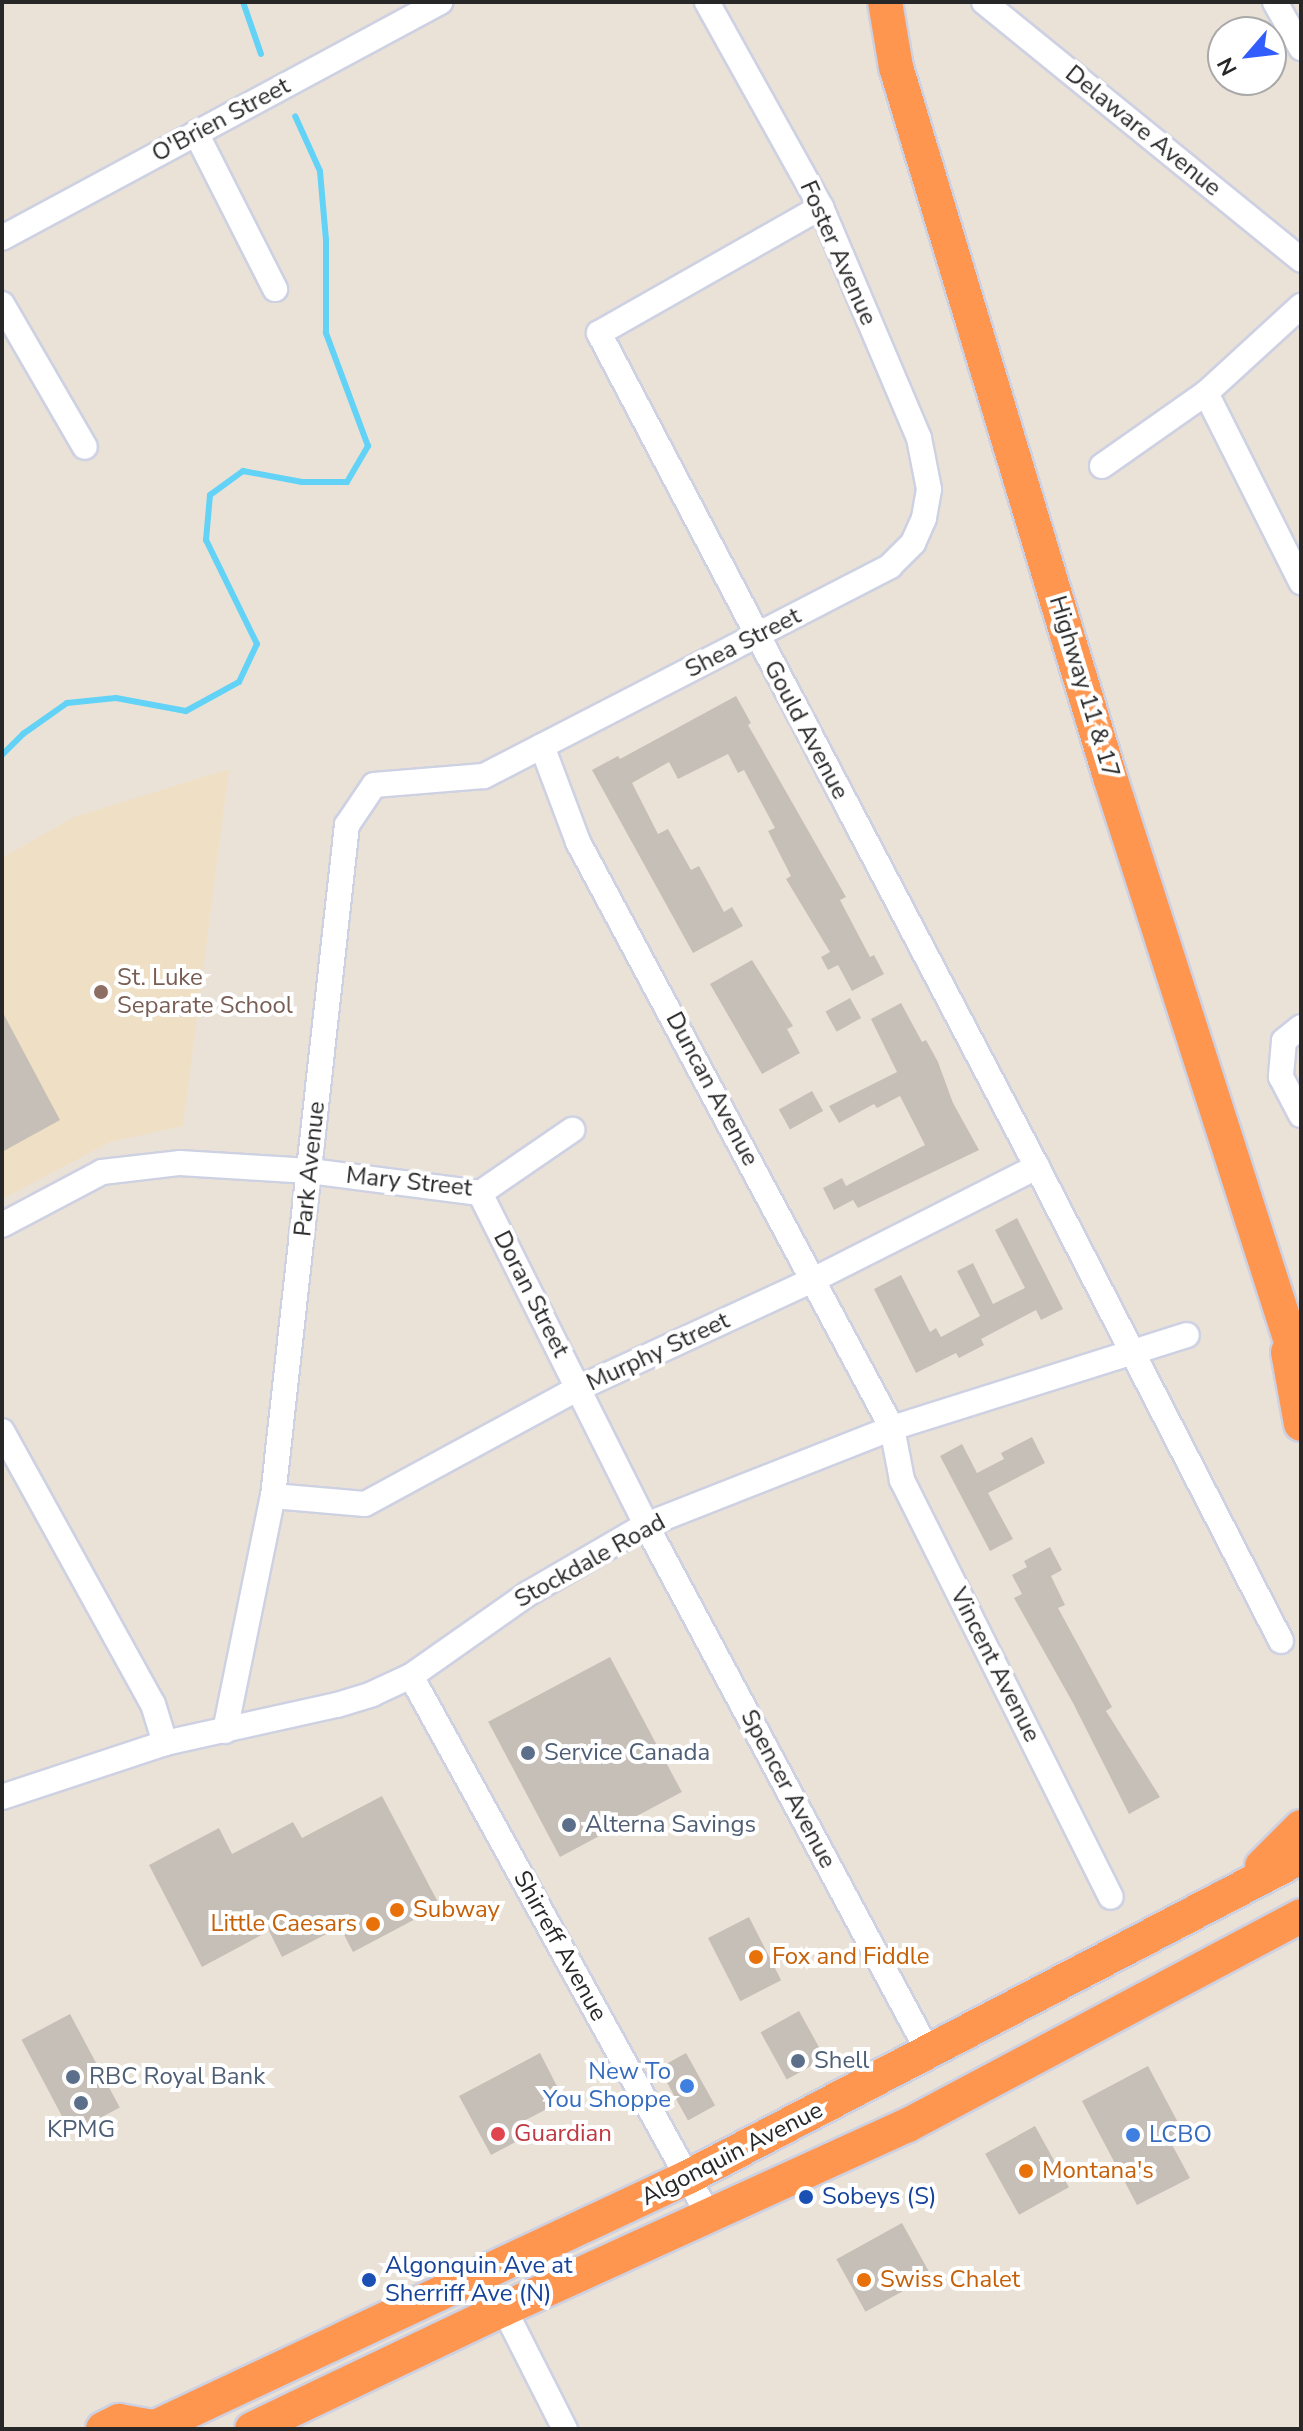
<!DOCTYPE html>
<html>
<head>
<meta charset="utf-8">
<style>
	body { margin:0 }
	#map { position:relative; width:1303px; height:2431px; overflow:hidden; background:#ebe2d7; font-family:"Nunito Sans",sans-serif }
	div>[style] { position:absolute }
	.education>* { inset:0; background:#efe0c5 }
	.stream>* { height:6px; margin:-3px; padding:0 3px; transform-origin:3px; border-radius:3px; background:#62d3f6 }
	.building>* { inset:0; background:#c6bfb8; transform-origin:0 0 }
	.roads { filter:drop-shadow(2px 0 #cdd1e2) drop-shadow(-2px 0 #cdd1e2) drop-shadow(0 2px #cdd1e2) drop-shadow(0 -2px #cdd1e2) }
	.minor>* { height:24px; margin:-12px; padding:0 12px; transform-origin:12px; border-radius:12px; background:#fff }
	.highway>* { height:34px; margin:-17px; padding:0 17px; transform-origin:17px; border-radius:17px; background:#ff964f }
	.dots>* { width:22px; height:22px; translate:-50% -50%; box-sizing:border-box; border:4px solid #fff; border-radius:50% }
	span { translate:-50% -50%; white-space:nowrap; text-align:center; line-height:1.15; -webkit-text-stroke:8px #fff; paint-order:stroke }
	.street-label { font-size:24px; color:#272727 }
	.education-label { font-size:24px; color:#785e54 }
	.left { translate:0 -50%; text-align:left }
	.service-label { font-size:24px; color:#4e5e75 }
	.food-label { font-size:24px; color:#c56008 }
	.right { translate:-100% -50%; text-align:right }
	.shop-label { font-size:24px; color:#366cbe }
	.health-label { font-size:24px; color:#be3a42 }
	.transit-label { font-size:24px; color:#164399 }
	.frame { position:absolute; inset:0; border:4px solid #272727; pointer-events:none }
	.north { position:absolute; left:1207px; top:16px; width:80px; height:80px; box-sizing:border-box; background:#fff; border:2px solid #a9a9a9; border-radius:50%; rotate:242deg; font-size:22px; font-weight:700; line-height:32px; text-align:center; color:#272727 }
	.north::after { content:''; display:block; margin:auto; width:28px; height:36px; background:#315dff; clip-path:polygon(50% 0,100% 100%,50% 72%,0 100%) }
</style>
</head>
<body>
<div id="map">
	<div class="education">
		<div style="clip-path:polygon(229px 769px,183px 1126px,110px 1142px,2px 1199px,2px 858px,74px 817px)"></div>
	</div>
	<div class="stream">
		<div style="left:243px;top:2px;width:55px;rotate:70.9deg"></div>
		<div style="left:2px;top:755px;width:30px;rotate:-45deg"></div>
		<div style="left:23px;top:734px;width:54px;rotate:-35.2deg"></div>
		<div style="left:67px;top:703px;width:49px;rotate:-5.8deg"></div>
		<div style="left:116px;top:698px;width:71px;rotate:10.5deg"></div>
		<div style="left:186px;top:711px;width:60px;rotate:-28.7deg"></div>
		<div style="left:239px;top:682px;width:42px;rotate:-64.7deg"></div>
		<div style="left:257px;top:644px;width:116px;rotate:-116.1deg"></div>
		<div style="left:206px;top:540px;width:45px;rotate:-84.9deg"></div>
		<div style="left:210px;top:495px;width:41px;rotate:-36deg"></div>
		<div style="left:243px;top:471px;width:60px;rotate:10.6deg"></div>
		<div style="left:302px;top:482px;width:45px"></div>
		<div style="left:347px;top:482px;width:42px;rotate:-59.7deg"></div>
		<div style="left:368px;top:446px;width:121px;rotate:-110.4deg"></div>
		<div style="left:326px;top:333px;width:93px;rotate:-90deg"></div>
		<div style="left:326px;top:240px;width:69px;rotate:-95deg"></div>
		<div style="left:320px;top:171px;width:60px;rotate:-114.4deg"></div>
	</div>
	<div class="building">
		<div style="clip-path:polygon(736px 696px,751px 723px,748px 725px,846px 897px,840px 900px,870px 957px,874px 955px,884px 974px,852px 991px,838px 965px,828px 970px,821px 957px,830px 952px,786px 879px,791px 876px,768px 831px,775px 828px,744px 770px,738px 773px,728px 754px,678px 779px,669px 762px,632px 783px,658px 834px,668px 829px,691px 870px,699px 866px,724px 912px,732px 907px,743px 926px,693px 953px,592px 770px,618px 756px,620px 759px)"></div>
		<div style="clip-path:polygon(752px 960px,793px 1026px,787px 1029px,800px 1053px,762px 1074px,710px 984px)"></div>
		<div style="left:850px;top:998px;width:23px;height:28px;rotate:61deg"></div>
		<div style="clip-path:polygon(901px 1003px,922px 1042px,926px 1040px,938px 1062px,953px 1103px,979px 1150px,858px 1208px,853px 1200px,834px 1210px,823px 1188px,842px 1178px,846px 1186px,925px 1145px,900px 1096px,877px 1108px,874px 1104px,839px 1123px,829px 1106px,897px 1072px,871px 1019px)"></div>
		<div style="clip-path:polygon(2px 1011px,60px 1120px,2px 1152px)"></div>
		<div style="left:812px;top:1091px;width:23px;height:38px;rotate:61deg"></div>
		<div style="clip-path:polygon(1017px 1218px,1063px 1309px,1041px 1320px,1036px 1310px,981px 1339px,984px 1345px,959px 1358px,956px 1353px,916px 1373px,874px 1289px,901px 1275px,930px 1332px,936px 1328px,941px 1337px,980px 1316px,957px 1271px,973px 1263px,993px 1304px,1025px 1288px,995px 1230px)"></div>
		<div style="clip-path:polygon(1032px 1437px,1045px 1463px,988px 1493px,1013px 1539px,990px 1551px,940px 1456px,962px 1444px,977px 1473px,1004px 1459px,1001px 1453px)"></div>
		<div style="clip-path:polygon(1050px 1547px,1062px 1570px,1051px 1576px,1065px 1605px,1058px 1608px,1112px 1707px,1106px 1711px,1160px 1797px,1129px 1814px,1073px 1703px,1014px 1598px,1022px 1594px,1012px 1575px,1027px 1567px,1024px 1561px)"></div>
		<div style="left:610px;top:1657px;width:153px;height:138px;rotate:62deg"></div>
		<div style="clip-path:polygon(382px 1796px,440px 1906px,353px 1952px,340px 1927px,282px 1957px,269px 1931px,202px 1967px,149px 1865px,219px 1828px,232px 1854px,293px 1822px,302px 1838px)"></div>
		<div style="left:749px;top:1917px;width:71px;height:46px;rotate:63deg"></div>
		<div style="left:799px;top:2011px;width:54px;height:44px;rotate:61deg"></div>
		<div style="left:70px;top:2014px;width:106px;height:55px;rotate:62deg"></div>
		<div style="clip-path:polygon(540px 2053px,564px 2100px,520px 2123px,527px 2136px,491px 2155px,459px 2096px)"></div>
		<div style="left:686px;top:2053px;width:60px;height:31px;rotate:61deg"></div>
		<div style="clip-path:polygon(1148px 2066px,1183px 2132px,1169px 2139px,1190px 2178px,1137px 2205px,1082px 2101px)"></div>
		<div style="left:1035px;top:2126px;width:70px;height:57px;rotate:61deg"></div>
		<div style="left:902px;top:2223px;width:60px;height:75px;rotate:61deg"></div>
	</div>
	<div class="roads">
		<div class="minor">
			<div style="left:984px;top:2px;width:409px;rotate:39.1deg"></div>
			<div style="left:1275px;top:2px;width:53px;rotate:60.5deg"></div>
			<div style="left:196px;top:133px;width:175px;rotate:63.1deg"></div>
			<div style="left:821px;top:207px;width:255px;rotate:150.4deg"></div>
			<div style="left:599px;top:333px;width:942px;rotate:62.29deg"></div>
			<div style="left:1037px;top:1167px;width:533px;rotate:62.76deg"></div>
			<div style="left:2px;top:238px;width:498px;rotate:-28.3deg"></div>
			<div style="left:2px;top:304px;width:165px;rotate:59.9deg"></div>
			<div style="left:1206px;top:393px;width:212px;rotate:63.3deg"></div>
			<div style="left:1102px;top:466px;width:127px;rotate:-35.1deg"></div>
			<div style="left:1206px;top:393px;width:129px;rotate:-42.5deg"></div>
			<div style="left:542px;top:746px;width:103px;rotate:69.4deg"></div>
			<div style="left:578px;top:842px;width:665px;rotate:61.82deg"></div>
			<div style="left:892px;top:1428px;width:53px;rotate:79.1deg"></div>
			<div style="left:902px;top:1480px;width:466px;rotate:63.4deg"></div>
			<div style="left:1301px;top:1027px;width:22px;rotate:141deg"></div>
			<div style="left:1284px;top:1041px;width:36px;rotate:95deg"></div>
			<div style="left:1281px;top:1077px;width:43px;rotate:62.2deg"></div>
			<div style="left:480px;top:1193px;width:371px;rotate:63.4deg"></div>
			<div style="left:646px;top:1525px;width:599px;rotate:61.81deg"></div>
			<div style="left:2px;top:1225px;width:113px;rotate:-27.9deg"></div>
			<div style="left:102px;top:1172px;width:79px;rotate:-6.6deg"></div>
			<div style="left:180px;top:1163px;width:130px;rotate:3.5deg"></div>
			<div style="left:310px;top:1171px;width:171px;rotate:7.4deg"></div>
			<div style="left:480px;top:1193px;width:112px;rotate:-34.4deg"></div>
			<div style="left:2px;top:1431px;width:312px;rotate:61.1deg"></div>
			<div style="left:153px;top:1704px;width:41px;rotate:72.9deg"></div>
			<div style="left:273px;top:1496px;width:92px;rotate:5deg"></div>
			<div style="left:365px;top:1504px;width:243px;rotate:-28.5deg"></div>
			<div style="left:579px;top:1388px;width:260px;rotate:-24.8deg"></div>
			<div style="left:815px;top:1279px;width:249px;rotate:-26.8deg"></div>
			<div style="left:411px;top:1676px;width:617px;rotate:61.11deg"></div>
			<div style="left:225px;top:1731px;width:240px;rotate:-78.5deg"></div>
			<div style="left:273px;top:1496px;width:675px;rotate:-83.71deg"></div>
			<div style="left:347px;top:825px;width:48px;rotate:-56deg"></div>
			<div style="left:374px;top:785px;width:110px;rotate:-4.7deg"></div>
			<div style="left:484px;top:776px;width:457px;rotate:-27.3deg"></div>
			<div style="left:890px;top:566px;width:33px;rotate:-45deg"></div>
			<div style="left:913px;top:543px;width:27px;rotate:-66deg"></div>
			<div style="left:924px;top:518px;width:29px;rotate:-80deg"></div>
			<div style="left:929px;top:489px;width:52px;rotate:-101.1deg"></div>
			<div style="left:919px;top:438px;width:251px;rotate:-113deg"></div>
			<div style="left:821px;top:207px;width:235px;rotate:-119.1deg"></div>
			<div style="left:2px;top:1797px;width:172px;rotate:-18.3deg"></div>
			<div style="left:165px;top:1743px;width:176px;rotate:-12.5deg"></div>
			<div style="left:337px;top:1705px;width:37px;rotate:-17deg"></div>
			<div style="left:372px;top:1694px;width:43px;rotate:-24.8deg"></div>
			<div style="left:411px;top:1676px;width:144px;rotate:-35.1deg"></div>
			<div style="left:529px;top:1593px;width:135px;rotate:-30.2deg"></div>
			<div style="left:646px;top:1525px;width:264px;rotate:-21.5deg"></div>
			<div style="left:892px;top:1428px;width:309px;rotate:-17.5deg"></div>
			<div style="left:504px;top:2309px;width:135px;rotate:63.1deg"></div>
		</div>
		<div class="highway">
			<div style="left:885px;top:2px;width:66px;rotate:80.4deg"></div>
			<div style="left:896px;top:67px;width:742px;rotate:73.23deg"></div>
			<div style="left:1110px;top:777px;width:626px;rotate:72.23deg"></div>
			<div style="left:1288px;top:1352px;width:73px;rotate:79.8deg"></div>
			<div style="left:1262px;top:1866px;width:55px;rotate:-45deg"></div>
			<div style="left:103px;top:2429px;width:18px;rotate:-27deg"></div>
			<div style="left:119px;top:2421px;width:35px;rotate:10deg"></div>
			<div style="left:151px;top:2429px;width:593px;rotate:-25.14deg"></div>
			<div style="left:688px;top:2177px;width:691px;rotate:-27.57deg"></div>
			<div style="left:252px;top:2429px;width:279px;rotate:-25.5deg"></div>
			<div style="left:504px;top:2309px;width:444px;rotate:-24.5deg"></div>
			<div style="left:908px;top:2125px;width:445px;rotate:-28deg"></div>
		</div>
	</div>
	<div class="dots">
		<div style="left:101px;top:992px;background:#8d6e63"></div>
		<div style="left:528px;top:1753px;background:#5c6f8a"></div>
		<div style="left:569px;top:1825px;background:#5c6f8a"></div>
		<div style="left:397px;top:1910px;background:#e8710a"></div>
		<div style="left:373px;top:1924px;background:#e8710a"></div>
		<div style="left:756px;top:1957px;background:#e8710a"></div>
		<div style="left:798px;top:2061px;background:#5c6f8a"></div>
		<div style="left:73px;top:2077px;background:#5c6f8a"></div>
		<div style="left:687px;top:2086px;background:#3f7fe0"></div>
		<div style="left:81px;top:2103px;background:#5c6f8a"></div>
		<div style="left:498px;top:2134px;background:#e0444e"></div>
		<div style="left:1133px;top:2135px;background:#3f7fe0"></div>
		<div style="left:1026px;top:2171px;background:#e8710a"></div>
		<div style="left:806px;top:2197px;background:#1a4fb4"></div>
		<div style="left:369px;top:2280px;background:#1a4fb4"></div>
		<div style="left:864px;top:2280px;background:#e8710a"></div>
	</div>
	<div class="street-label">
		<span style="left:221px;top:120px;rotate:-28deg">O'Brien Street</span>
		<span style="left:1143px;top:131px;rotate:39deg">Delaware Avenue</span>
		<span style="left:838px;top:253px;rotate:66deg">Foster Avenue</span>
		<span style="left:743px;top:643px;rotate:-27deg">Shea Street</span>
		<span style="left:1084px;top:687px;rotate:73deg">Highway 11 &amp; 17</span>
		<span style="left:806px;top:730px;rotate:62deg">Gould Avenue</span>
		<span style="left:712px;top:1089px;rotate:62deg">Duncan Avenue</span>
		<span style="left:310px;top:1169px;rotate:-84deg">Park Avenue</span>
		<span style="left:409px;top:1182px;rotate:6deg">Mary Street</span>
		<span style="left:531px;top:1294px;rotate:63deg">Doran Street</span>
		<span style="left:658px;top:1352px;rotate:-25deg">Murphy Street</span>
		<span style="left:590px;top:1561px;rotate:-29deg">Stockdale Road</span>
		<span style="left:995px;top:1665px;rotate:63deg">Vincent Avenue</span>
		<span style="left:788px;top:1789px;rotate:62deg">Spencer Avenue</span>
		<span style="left:560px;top:1946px;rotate:61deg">Shirreff Avenue</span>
		<span style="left:732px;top:2154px;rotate:-27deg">Algonquin Avenue</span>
	</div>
	<div class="education-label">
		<span class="left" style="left:117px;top:992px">St. Luke<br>Separate School</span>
	</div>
	<div class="service-label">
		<span class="left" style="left:544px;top:1753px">Service Canada</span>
		<span class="left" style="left:585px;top:1825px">Alterna Savings</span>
		<span class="left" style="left:814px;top:2061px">Shell</span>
		<span class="left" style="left:89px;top:2077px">RBC Royal Bank</span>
		<span style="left:81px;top:2130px">KPMG</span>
	</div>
	<div class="food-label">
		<span class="left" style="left:413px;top:1910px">Subway</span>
		<span class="right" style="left:357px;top:1924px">Little Caesars</span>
		<span class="left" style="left:772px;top:1957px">Fox and Fiddle</span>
		<span class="left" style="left:1042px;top:2171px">Montana's</span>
		<span class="left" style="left:880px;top:2280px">Swiss Chalet</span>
	</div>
	<div class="shop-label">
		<span class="right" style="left:671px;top:2086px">New To<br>You Shoppe</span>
		<span class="left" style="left:1149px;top:2135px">LCBO</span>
	</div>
	<div class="health-label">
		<span class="left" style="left:514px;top:2134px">Guardian</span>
	</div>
	<div class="transit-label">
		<span class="left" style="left:822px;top:2197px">Sobeys (S)</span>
		<span class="left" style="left:385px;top:2280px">Algonquin Ave at<br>Sherriff Ave (N)</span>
	</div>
	<div class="frame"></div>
	<div class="north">N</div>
</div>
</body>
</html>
